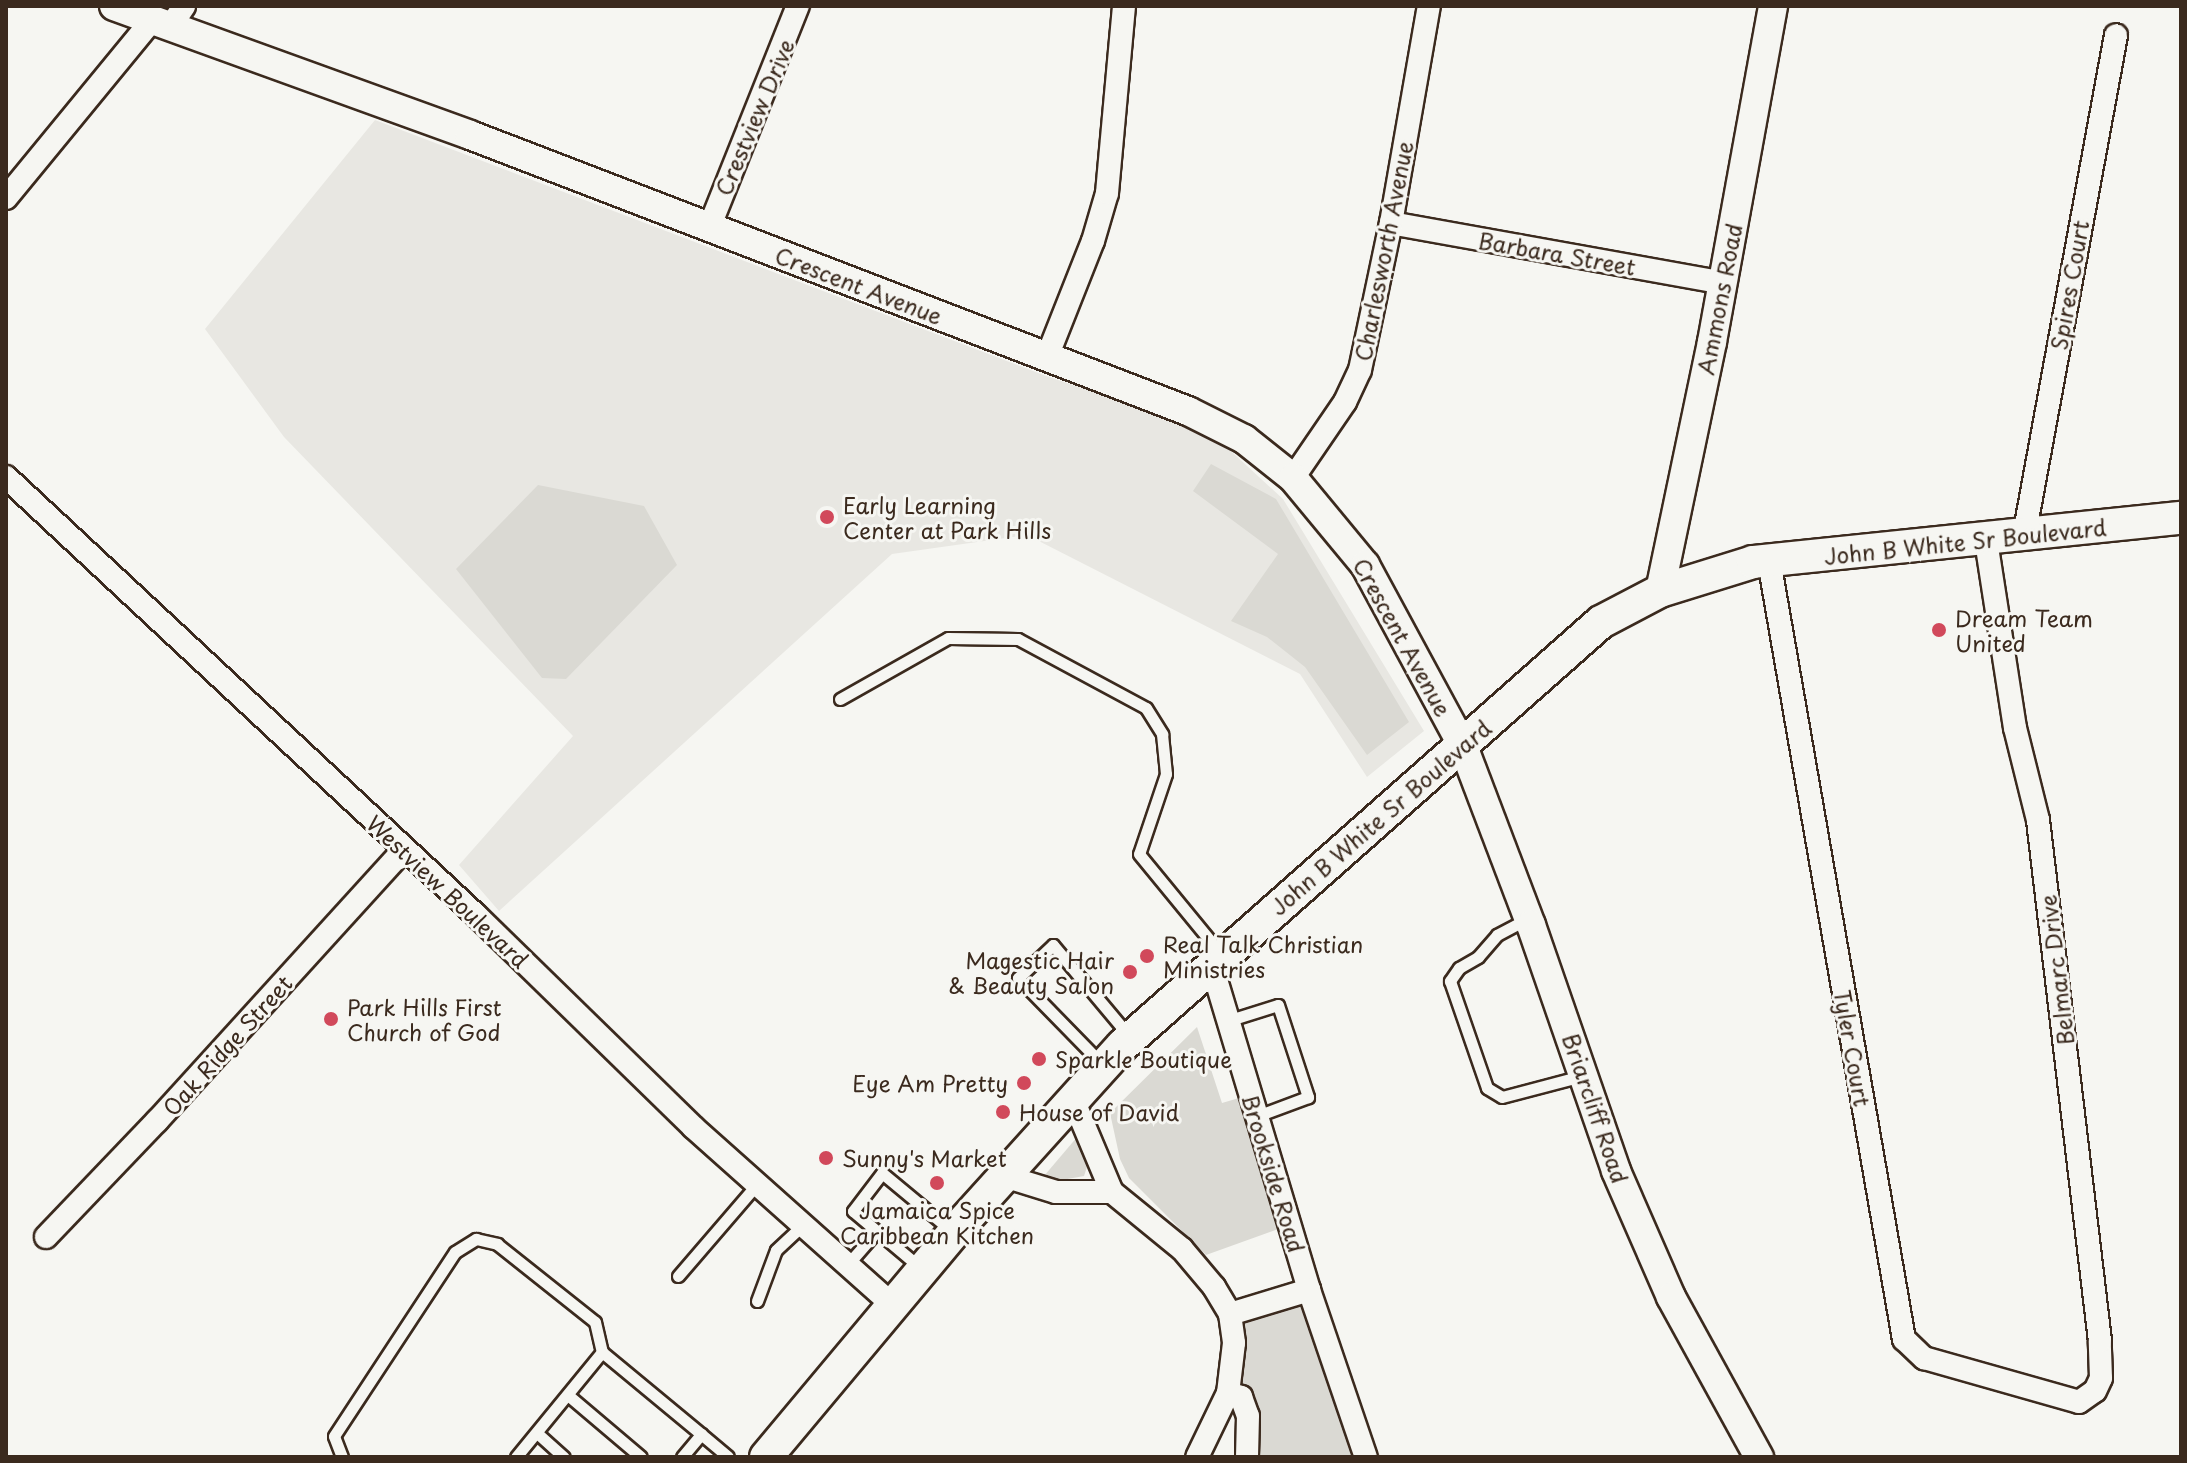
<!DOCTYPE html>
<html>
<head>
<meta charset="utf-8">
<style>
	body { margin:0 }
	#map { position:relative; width:2187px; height:1463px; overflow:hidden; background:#f6f6f2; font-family:"Playpen Sans",sans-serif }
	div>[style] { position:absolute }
	.built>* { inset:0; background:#e8e7e2 }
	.green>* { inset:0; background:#dad9d3 }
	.roads { filter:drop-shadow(2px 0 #3b2a1e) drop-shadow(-2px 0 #3b2a1e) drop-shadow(0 2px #3b2a1e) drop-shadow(0 -2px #3b2a1e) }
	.service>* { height:11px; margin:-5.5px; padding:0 5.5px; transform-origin:5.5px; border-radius:5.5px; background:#f6f6f2 }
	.minor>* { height:22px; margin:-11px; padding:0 11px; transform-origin:11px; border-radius:11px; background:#f6f6f2 }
	.tertiary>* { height:28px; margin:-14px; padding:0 14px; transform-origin:14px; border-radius:14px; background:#f6f6f2 }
	.secondary>* { height:32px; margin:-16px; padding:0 16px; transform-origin:16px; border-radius:16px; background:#f6f6f2 }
	.dots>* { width:22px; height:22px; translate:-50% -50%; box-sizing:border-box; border:4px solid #f6f6f2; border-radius:50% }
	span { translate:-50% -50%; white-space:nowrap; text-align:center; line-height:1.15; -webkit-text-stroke:6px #f6f6f2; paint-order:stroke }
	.street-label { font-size:22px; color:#3b2a1e }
	.poi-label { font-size:22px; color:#3b2a1e }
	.left { translate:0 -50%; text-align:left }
	.right { translate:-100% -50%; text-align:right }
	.frame { position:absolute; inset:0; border:8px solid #3b2a1e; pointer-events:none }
</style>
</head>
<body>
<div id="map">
	<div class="built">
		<div style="clip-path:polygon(375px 120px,1046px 376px,1208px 430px,1283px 499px,1424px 731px,1367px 777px,1300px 674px,1027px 535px,892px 554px,499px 911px,459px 865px,573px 736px,284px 437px,205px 329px)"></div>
	</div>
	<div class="green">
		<div style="clip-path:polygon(1211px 464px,1276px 499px,1409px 722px,1367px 755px,1305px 667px,1267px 637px,1231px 621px,1278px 554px,1193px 491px)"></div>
		<div style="clip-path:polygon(538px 485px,644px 506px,677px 565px,566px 679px,542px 678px,456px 569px)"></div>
		<div style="clip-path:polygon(1197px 1027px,1222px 1103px,1239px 1098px,1281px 1228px,1206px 1255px,1129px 1178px,1120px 1159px,1110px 1113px)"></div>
		<div style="clip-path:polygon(1078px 1136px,1087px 1167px,1084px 1176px,1062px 1180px,1044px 1176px)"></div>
		<div style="clip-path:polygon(1309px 1290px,1363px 1457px,1247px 1457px,1230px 1314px)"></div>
	</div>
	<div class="roads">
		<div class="service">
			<div style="left:840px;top:699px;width:124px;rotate:-29.5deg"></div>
			<div style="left:948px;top:638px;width:70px;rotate:0.8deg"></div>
			<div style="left:1018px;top:639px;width:145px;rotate:28.3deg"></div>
			<div style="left:1146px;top:708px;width:31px;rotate:58deg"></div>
			<div style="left:1162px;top:734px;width:40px;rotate:84.3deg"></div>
			<div style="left:1166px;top:774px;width:84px;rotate:108.6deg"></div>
			<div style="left:1139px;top:854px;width:129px;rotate:50.6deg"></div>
			<div style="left:1527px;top:919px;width:34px;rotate:152deg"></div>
			<div style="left:1497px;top:935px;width:29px;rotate:131deg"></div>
			<div style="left:1478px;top:957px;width:22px;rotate:150deg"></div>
			<div style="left:1459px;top:968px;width:16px;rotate:125deg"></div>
			<div style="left:1450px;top:981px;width:113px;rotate:70.9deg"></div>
			<div style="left:1487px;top:1088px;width:17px;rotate:31deg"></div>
			<div style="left:1502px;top:1097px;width:83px;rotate:-14.7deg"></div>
			<div style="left:1230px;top:1020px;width:50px;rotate:-17.4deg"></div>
			<div style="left:1278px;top:1005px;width:97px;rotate:71.9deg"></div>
			<div style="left:1308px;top:1097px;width:54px;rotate:159.6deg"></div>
			<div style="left:1101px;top:1063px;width:119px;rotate:-134.3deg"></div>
			<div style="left:1018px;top:978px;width:48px;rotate:-43.3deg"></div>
			<div style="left:1053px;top:945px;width:120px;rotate:50.1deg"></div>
			<div style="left:848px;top:1264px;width:44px;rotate:-48.7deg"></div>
			<div style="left:922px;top:1269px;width:90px;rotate:-140deg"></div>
			<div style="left:853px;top:1211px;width:48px;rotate:-52.7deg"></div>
			<div style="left:882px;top:1173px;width:92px;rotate:39.7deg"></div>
			<div style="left:678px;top:1276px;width:121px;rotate:-49.3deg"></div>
			<div style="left:757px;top:1301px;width:54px;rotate:-69.6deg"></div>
			<div style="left:776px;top:1250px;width:37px;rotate:-43deg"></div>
			<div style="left:569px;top:1396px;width:94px;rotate:40.3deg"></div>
			<div style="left:537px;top:1433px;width:36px;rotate:42deg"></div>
			<div style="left:342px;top:1457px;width:22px;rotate:-111deg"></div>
			<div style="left:334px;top:1436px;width:220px;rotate:-56.7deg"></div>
			<div style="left:455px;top:1252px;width:25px;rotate:-32deg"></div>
			<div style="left:476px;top:1239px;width:22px;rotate:13deg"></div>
			<div style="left:497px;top:1244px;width:125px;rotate:38.5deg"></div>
			<div style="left:595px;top:1322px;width:31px;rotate:77deg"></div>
			<div style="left:602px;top:1352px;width:129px;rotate:39.6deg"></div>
			<div style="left:516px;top:1457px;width:136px;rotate:-50.7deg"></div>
			<div style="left:682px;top:1457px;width:30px;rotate:-50deg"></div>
			<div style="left:701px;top:1434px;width:35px;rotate:40deg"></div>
		</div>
		<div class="minor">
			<div style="left:170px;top:27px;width:25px;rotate:-56deg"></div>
			<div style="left:6px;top:198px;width:230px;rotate:-50.6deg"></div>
			<div style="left:1391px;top:223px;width:337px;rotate:10.2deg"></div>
			<div style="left:709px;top:228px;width:239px;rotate:-68.2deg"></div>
			<div style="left:1047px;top:357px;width:125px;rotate:-68.4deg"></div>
			<div style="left:1093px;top:241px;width:50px;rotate:-73.7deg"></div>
			<div style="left:1107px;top:193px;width:188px;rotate:-84.8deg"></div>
			<div style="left:6px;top:477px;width:644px;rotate:42.99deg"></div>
			<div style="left:477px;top:916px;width:302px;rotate:44.3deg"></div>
			<div style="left:693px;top:1127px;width:266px;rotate:41.7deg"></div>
			<div style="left:1293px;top:478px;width:92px;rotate:-55.6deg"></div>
			<div style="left:1345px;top:402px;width:35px;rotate:-65deg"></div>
			<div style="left:1360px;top:370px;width:150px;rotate:-78.1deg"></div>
			<div style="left:1391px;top:223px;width:220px;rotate:-80.1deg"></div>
			<div style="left:2024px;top:536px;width:509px;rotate:-79.59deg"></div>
			<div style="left:1769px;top:561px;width:790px;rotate:80.16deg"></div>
			<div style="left:1904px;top:1339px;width:28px;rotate:44deg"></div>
			<div style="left:1924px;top:1358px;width:161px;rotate:15.8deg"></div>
			<div style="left:2079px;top:1402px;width:19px;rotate:-35deg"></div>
			<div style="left:2095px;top:1391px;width:14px;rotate:-65deg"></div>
			<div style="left:2101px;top:1378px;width:37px;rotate:-92deg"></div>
			<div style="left:2100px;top:1341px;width:525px;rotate:-96.79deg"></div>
			<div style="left:2038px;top:820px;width:95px;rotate:-104deg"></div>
			<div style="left:2015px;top:728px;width:190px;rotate:-98.8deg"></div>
			<div style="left:1211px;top:963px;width:341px;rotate:73.3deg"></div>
			<div style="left:1309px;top:1290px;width:176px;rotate:71.2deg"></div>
			<div style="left:1072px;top:1097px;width:103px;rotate:67.2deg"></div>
			<div style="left:1112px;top:1192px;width:90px;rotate:39.2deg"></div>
			<div style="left:1182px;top:1249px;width:50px;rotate:49.9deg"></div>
			<div style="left:1214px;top:1287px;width:31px;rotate:59deg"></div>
			<div style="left:1230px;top:1314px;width:29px;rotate:82deg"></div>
			<div style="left:1234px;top:1343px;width:50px;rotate:96.8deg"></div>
			<div style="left:1228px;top:1393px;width:71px;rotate:115.8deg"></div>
			<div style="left:1004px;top:1176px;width:54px;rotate:17.1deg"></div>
			<div style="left:1056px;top:1192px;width:56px"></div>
			<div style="left:46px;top:1237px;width:161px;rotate:-46.3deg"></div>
			<div style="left:157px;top:1121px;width:367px;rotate:-47.7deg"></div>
			<div style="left:1230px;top:1314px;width:83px;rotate:-16.9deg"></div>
			<div style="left:1228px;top:1393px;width:14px;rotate:17deg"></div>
			<div style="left:1241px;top:1397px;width:20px;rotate:70deg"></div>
			<div style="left:1248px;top:1416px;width:41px;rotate:91.4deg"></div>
		</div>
		<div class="tertiary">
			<div style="left:114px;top:6px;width:379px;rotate:19.9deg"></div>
			<div style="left:470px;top:135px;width:769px;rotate:21.03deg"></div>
			<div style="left:1188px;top:411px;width:63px;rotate:26.6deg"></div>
			<div style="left:1244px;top:439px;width:63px;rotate:38.5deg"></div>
			<div style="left:1293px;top:478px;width:113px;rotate:50.4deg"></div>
			<div style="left:1365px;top:565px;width:206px;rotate:61.6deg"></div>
			<div style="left:1463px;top:746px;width:191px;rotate:69.2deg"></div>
			<div style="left:1531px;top:925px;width:260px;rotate:70.9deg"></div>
			<div style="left:1616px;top:1171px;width:137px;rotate:66.4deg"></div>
			<div style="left:1671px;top:1297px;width:183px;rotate:61.2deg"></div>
			<div style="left:1660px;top:591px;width:254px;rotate:-78.2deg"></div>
			<div style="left:1712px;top:342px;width:341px;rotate:-79.7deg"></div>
		</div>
		<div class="secondary">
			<div style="left:766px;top:1457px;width:292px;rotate:-50.1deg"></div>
			<div style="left:953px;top:1233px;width:253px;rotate:-47.9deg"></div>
			<div style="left:1123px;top:1045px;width:638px;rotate:-41.51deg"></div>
			<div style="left:1601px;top:622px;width:67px;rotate:-27.7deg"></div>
			<div style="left:1660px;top:591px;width:97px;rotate:-17.3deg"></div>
			<div style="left:1753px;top:562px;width:430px;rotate:-5.9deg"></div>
		</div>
	</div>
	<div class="dots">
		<div style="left:827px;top:517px;background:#d1495b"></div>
		<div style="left:1939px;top:630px;background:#d1495b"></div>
		<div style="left:1147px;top:956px;background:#d1495b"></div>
		<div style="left:1130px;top:972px;background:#d1495b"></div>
		<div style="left:331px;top:1019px;background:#d1495b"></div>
		<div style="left:1039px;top:1059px;background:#d1495b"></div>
		<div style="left:1024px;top:1083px;background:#d1495b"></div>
		<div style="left:1003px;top:1112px;background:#d1495b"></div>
		<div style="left:826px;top:1158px;background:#d1495b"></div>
		<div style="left:937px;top:1183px;background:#d1495b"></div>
	</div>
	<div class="street-label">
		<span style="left:754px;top:117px;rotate:-67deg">Crestview Drive</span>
		<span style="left:1383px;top:251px;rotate:-79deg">Charlesworth Avenue</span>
		<span style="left:1557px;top:253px;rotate:10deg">Barbara Street</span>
		<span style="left:859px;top:285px;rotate:21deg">Crescent Avenue</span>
		<span style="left:2069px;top:285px;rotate:-80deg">Spires Court</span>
		<span style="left:1719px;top:299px;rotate:-79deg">Ammons Road</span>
		<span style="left:1965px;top:541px;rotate:-6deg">John B White Sr Boulevard</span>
		<span style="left:1403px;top:637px;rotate:61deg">Crescent Avenue</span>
		<span style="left:1380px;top:817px;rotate:-41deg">John B White Sr Boulevard</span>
		<span style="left:448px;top:891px;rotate:43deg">Westview Boulevard</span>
		<span style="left:2056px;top:970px;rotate:-97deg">Belmarc Drive</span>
		<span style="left:227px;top:1045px;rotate:-48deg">Oak Ridge Street</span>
		<span style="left:1853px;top:1048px;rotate:80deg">Tyler Court</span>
		<span style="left:1596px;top:1108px;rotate:71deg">Briarcliff Road</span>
		<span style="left:1274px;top:1173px;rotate:73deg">Brookside Road</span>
	</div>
	<div class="poi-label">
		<span class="left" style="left:843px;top:517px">Early Learning<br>Center at Park Hills</span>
		<span class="left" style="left:1955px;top:630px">Dream Team<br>United</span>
		<span class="left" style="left:1163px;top:956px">Real Talk Christian<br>Ministries</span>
		<span class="right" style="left:1114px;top:972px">Magestic Hair<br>&amp; Beauty Salon</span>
		<span class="left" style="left:347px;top:1019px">Park Hills First<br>Church of God</span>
		<span class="left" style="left:1055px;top:1059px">Sparkle Boutique</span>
		<span class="right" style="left:1008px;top:1083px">Eye Am Pretty</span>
		<span class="left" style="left:1019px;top:1112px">House of David</span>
		<span class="left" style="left:842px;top:1158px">Sunny's Market</span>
		<span style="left:937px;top:1222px">Jamaica Spice<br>Caribbean Kitchen</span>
	</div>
	<div class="frame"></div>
</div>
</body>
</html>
